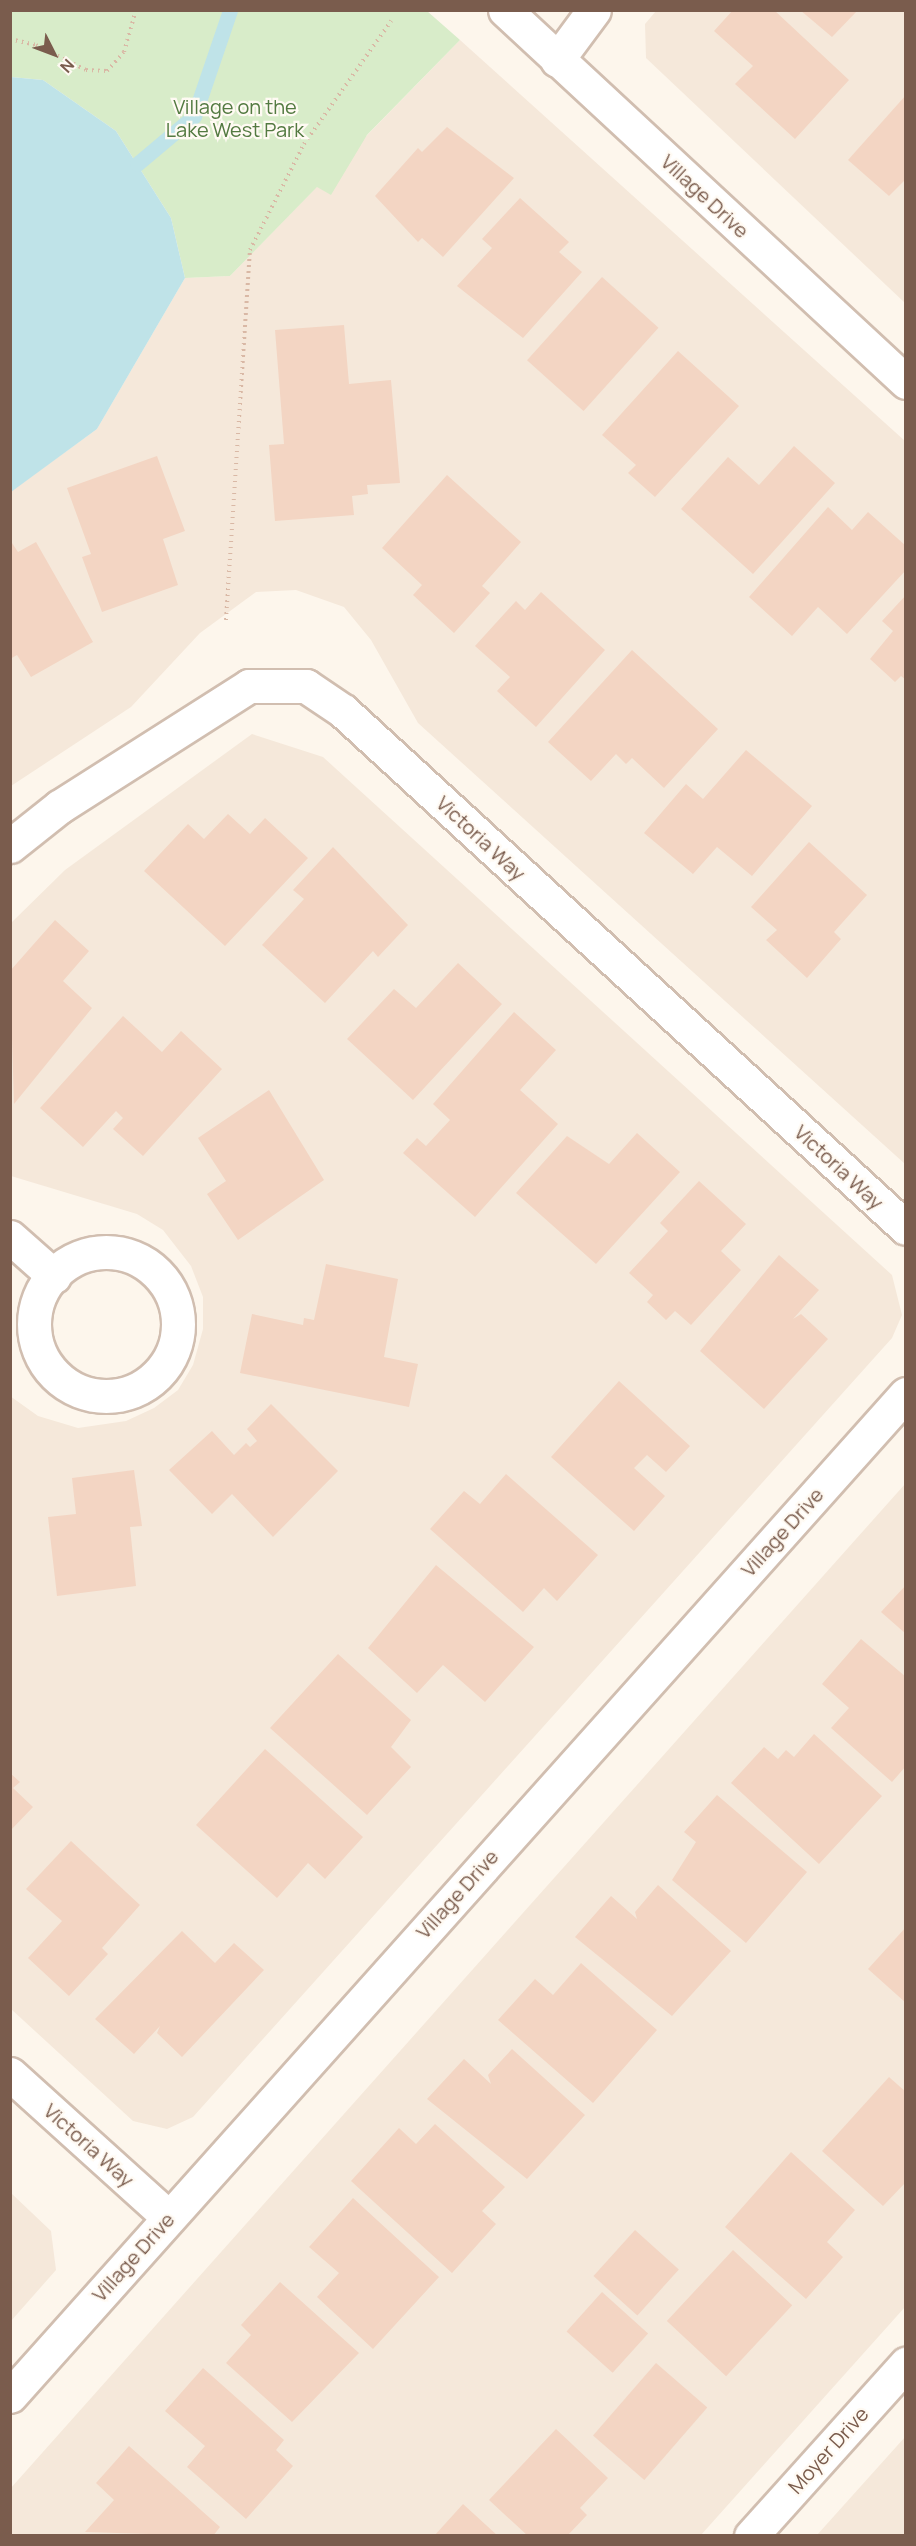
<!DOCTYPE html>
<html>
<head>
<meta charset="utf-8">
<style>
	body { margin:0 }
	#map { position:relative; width:916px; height:2546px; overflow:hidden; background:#fdf6ec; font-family:Manrope,sans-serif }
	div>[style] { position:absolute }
	.residential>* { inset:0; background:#f5e8da }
	.green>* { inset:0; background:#d8ecc9 }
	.water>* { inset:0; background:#bfe3e8 }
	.stream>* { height:15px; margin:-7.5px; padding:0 7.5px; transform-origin:7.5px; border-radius:7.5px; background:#bfe3e8 }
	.building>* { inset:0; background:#f3d5c3; transform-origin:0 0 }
	.path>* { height:4px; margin-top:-2px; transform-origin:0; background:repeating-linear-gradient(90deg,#d9b8a5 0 1.5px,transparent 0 6px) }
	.roads { filter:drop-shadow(2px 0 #d1beb0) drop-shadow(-2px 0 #d1beb0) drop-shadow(0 2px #d1beb0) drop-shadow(0 -2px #d1beb0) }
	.minor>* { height:33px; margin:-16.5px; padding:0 16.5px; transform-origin:16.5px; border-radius:16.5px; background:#fff }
	.minor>.ring { margin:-16.5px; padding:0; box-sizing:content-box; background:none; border:33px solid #fff; border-radius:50% }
	span { translate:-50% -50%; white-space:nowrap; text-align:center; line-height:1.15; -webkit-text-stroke:4.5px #fffaf3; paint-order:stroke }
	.park-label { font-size:20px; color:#537a41 }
	.street-label { font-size:20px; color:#7a5c4d }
	.frame { position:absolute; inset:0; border:12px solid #7a5c4d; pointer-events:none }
	.north { position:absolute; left:24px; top:24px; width:60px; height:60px; -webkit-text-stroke:4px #fffaf3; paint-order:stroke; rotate:132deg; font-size:16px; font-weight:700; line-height:24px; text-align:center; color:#7a5c4d }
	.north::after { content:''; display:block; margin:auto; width:21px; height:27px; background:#7a5c4d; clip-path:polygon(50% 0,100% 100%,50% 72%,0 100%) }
</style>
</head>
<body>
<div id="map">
	<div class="residential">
		<div style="clip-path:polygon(656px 11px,905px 11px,905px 303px,646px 58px,645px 24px)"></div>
		<div style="clip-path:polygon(460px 40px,905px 441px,905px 1164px,418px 723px,371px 640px,344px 607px,296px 590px,256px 592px,200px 633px,131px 707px,11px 786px,10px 492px,97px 429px,185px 278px,230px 276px)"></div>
		<div style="clip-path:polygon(252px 734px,323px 757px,892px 1275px,902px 1315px,892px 1338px,193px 2117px,167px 2129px,133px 2121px,11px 2009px,10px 1396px,38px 1416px,78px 1428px,126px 1421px,154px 1408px,178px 1390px,193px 1365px,203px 1329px,203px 1297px,191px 1266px,163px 1230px,137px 1214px,11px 1176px,11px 923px,65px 870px)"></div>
		<div style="clip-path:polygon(905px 1484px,905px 2307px,701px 2535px,11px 2535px,10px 2489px)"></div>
		<div style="clip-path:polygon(11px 2193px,51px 2231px,56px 2270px,11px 2321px)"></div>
		<div style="clip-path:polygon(905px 2437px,905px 2535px,817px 2535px)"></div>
	</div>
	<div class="green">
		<div style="clip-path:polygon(10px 11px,427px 11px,460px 40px,367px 135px,331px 195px,317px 187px,230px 276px,185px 278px,171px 218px,116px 131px,43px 80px,11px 77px)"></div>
	</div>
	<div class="water">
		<div style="clip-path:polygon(11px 77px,43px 80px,116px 131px,171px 218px,185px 278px,97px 429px,11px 492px)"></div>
	</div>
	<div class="stream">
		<div style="left:137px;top:164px;width:75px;rotate:-40.1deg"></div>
		<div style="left:194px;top:116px;width:112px;rotate:-71.2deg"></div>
	</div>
	<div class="building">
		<div style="clip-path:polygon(733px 10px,774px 10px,849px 80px,795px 139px,735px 84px,753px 66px,714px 31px)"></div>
		<div style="clip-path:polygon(800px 10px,858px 10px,832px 37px)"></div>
		<div style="clip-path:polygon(906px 95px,906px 179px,889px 196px,848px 160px)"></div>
		<div style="clip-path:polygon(447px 127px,514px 178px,443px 257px,422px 238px,418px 242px,375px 196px,418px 148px,422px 152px)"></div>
		<div style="clip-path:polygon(520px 198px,569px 242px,559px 252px,582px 272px,523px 338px,457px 286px,492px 248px,482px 239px)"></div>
		<div style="left:602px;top:277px;width:76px;height:112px;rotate:42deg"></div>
		<div style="clip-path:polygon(344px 325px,349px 384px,391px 380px,400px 483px,367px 485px,368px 494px,352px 496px,354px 515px,275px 521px,269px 445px,284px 444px,275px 330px)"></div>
		<div style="clip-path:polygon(678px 351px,739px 406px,655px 497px,628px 473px,636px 465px,602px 435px)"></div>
		<div style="clip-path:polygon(794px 446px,835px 483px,753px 574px,681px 509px,728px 457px,759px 485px)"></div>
		<div style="clip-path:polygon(157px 456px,185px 531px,163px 539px,178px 585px,102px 612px,82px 557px,91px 554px,67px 488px)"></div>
		<div style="clip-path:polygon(447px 475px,521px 542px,482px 586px,490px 593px,454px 633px,413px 595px,422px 585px,382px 548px)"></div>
		<div style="clip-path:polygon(828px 507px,852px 530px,868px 512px,906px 546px,906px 570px,847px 634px,818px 607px,792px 636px,749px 597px)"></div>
		<div style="clip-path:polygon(10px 540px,18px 552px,36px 542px,93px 642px,31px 677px,17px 655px,10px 659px)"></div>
		<div style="clip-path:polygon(541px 592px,605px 650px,536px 727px,497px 691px,510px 677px,475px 646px,516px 601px,525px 610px)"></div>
		<div style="clip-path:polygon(906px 595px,906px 680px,901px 676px,895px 682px,870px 659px,893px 631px,882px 621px)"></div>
		<div style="clip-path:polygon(632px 650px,718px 729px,664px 788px,632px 758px,626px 764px,616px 754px,591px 781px,548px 742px)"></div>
		<div style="clip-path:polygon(746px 750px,812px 806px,752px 876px,717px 847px,693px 874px,644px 833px,686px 784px,703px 799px)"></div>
		<div style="clip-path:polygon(228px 814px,250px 834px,265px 818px,308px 858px,225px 946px,144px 871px,188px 824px,204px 839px)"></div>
		<div style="clip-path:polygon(809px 842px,867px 895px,834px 932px,841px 939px,807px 978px,766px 940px,777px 930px,751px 907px)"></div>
		<div style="clip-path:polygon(333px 847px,408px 925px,378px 957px,373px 951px,325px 1003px,262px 945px,304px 899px,293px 890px)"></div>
		<div style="clip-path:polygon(55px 920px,89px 951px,63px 981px,92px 1008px,14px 1104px,10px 971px)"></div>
		<div style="clip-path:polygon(458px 963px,502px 1004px,413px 1100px,347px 1039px,394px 989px,416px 1008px)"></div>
		<div style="clip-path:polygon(514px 1012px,556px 1050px,520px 1090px,558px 1124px,475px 1217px,403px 1153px,417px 1138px,426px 1146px,450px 1120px,433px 1104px)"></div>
		<div style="clip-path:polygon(123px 1016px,162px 1052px,181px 1031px,222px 1069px,143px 1156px,113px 1129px,123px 1118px,116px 1111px,83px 1147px,40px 1108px)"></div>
		<div style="clip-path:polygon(269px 1090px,324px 1180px,238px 1240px,207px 1194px,226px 1181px,198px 1138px)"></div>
		<div style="clip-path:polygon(637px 1133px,680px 1172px,596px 1264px,516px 1193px,567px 1136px,609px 1164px)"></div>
		<div style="clip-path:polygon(699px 1181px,746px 1224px,721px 1251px,741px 1270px,691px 1325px,675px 1311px,666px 1320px,647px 1302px,653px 1295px,629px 1273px,668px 1231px,660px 1223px)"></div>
		<div style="clip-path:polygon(779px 1255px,819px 1290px,793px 1319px,801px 1314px,828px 1339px,764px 1409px,700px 1351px)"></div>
		<div style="clip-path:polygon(326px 1264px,398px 1279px,384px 1357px,418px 1364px,409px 1407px,240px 1373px,252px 1314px,303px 1325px,304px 1318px,314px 1320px)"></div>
		<div style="clip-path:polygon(619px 1381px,690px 1446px,666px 1472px,647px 1455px,634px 1468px,665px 1496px,634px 1531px,551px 1457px)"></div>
		<div style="clip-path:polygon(271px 1404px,338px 1471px,273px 1537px,232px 1494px,212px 1514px,169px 1470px,212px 1431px,234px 1455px,246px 1443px,250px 1447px,257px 1441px,247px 1429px)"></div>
		<div style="clip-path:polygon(134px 1470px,142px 1526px,130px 1527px,136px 1586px,57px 1596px,48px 1517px,76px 1514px,72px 1478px)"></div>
		<div style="clip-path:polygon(506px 1474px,598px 1555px,557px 1601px,544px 1588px,523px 1612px,430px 1529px,464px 1491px,480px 1504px)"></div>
		<div style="clip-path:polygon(436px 1565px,534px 1647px,485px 1702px,443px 1665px,417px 1693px,368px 1648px)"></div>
		<div style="clip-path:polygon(906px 1585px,906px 1634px,881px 1612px)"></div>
		<div style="clip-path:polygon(861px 1639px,906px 1677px,906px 1766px,892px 1782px,831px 1728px,849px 1708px,822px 1684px)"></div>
		<div style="clip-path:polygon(338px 1654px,411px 1720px,391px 1747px,411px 1767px,367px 1815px,270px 1728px)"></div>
		<div style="clip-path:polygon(814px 1734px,882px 1796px,819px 1864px,731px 1783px,764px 1747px,778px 1759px,786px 1750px,794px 1757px)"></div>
		<div style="clip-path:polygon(265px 1749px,363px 1837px,325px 1879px,308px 1863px,277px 1898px,196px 1825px)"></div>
		<div style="clip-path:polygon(10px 1773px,20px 1782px,13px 1788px,33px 1807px,10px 1831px)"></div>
		<div style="clip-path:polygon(717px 1795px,807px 1872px,746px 1943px,672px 1880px,696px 1842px,684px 1832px)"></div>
		<div style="clip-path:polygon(71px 1841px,140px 1905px,102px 1948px,108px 1954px,69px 1996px,28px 1958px,62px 1921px,26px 1889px)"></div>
		<div style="clip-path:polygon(658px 1885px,731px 1951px,672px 2016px,575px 1937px,611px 1896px,637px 1919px,635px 1912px)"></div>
		<div style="clip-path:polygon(906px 1927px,906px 2003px,868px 1969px)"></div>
		<div style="clip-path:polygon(182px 1931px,215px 1963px,234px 1943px,264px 1970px,182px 2057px,157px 2033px,160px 2026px,134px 2054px,95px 2019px)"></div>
		<div style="clip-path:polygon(581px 1963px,657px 2030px,593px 2103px,498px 2020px,535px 1979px,553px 1995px)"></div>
		<div style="clip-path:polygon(512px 2049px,585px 2115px,527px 2179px,427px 2099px,464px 2059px,491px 2084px,488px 2075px)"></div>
		<div style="clip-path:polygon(889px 2077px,906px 2092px,906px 2182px,883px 2206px,822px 2151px)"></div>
		<div style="clip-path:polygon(435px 2124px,505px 2187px,482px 2211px,496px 2224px,452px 2273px,351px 2181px,399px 2128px,416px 2144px)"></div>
		<div style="clip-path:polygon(791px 2152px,855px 2210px,827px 2242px,843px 2257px,806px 2299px,725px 2227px)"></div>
		<div style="clip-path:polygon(353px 2198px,439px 2277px,373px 2349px,317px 2297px,339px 2273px,309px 2247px)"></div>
		<div style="left:635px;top:2230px;width:59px;height:62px;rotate:42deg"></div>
		<div style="left:733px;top:2250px;width:81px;height:97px;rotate:43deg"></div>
		<div style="clip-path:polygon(280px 2282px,359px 2353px,292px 2422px,226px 2363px,251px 2335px,241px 2325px)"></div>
		<div style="left:602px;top:2292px;width:62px;height:53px;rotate:42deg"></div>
		<div style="left:656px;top:2363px;width:68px;height:96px;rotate:41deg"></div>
		<div style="clip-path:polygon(203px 2368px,284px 2440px,276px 2450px,293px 2466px,246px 2519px,187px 2467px,205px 2446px,165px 2411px)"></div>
		<div style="clip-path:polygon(556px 2429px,608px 2478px,580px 2508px,587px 2515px,567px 2536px,528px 2536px,489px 2500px)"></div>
		<div style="clip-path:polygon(129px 2446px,220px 2527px,213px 2536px,85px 2532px,114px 2500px,96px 2483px)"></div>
		<div style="clip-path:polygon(463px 2504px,498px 2536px,434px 2536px)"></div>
	</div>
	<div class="path">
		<div style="left:10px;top:39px;width:27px;rotate:13deg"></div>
		<div style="left:36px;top:45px;width:56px;rotate:26.6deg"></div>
		<div style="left:86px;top:70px;width:21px;rotate:3deg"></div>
		<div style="left:107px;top:71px;width:25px;rotate:-48deg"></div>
		<div style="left:124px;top:52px;width:44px;rotate:-74.1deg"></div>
		<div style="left:226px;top:620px;width:371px;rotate:-86.3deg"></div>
		<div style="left:250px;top:250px;width:119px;rotate:-63deg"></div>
		<div style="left:304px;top:144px;width:151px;rotate:-54.7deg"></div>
	</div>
	<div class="roads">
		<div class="minor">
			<div style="left:505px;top:10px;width:547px;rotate:42.85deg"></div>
			<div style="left:557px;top:60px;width:62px;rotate:-53.5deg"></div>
			<div style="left:10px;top:846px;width:63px;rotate:-38.5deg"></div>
			<div style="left:59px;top:807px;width:225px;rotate:-32.5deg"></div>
			<div style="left:249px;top:686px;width:57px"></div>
			<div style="left:306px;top:686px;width:45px;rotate:34deg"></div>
			<div style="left:343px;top:711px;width:764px;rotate:42.56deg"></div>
			<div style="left:10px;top:1237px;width:59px;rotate:41.6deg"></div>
			<div class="ring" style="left:34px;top:1252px;width:111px;height:111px"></div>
			<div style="left:10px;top:2074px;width:213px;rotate:42.1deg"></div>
			<div style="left:10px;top:2396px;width:1344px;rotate:-48.2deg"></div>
			<div style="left:751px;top:2536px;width:232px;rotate:-48deg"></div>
		</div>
	</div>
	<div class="park-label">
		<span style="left:235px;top:118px">Village on the<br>Lake West Park</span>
	</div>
	<div class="street-label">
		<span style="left:705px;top:196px;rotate:43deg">Village Drive</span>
		<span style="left:481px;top:838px;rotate:43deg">Victoria Way</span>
		<span style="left:839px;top:1167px;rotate:43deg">Victoria Way</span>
		<span style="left:782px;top:1532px;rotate:-48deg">Village Drive</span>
		<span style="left:457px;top:1894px;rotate:-48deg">Village Drive</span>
		<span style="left:89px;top:2145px;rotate:42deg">Victoria Way</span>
		<span style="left:133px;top:2257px;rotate:-48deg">Village Drive</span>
		<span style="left:828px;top:2450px;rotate:-48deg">Moyer Drive</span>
	</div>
	<div class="frame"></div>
	<div class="north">N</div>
</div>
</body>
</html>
